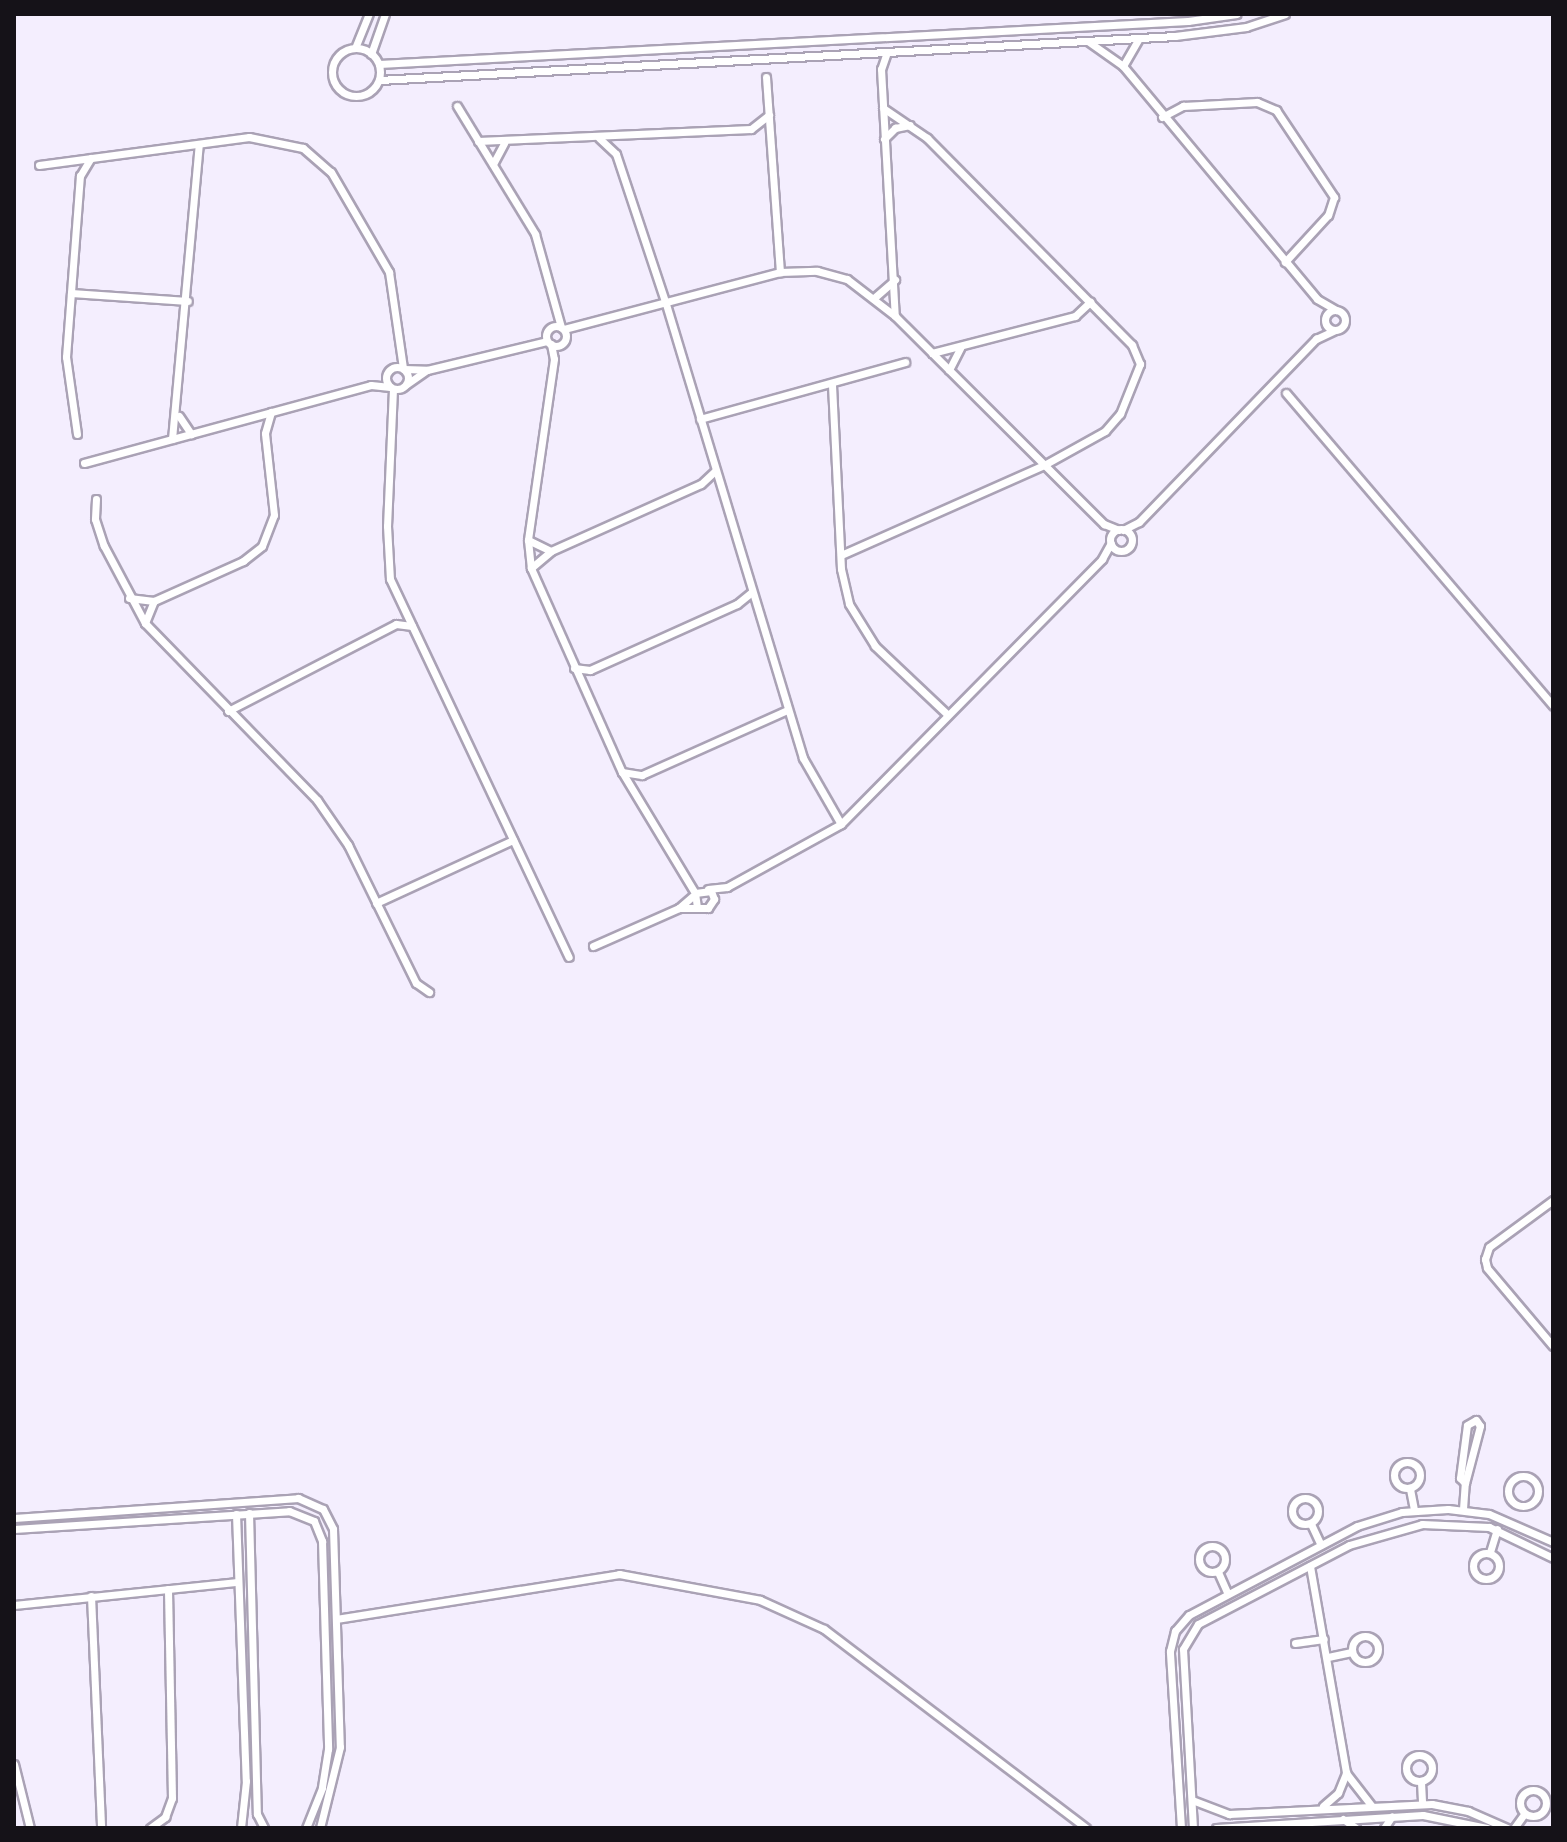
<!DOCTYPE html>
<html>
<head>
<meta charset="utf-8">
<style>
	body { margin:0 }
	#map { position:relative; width:1567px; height:1842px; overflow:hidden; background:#f4eefe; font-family:Cabin,sans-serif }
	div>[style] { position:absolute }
	.roads { filter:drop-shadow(2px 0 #aaa2b5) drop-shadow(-2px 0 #aaa2b5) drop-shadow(0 2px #aaa2b5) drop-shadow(0 -2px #aaa2b5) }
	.minor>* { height:7px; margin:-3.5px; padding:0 3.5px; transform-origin:3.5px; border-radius:3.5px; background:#fff }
	.minor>.ring { margin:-3.5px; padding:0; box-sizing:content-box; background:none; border:7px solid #fff; border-radius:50% }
	span { translate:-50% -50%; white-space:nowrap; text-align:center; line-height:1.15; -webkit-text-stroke:6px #fff; paint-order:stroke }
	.frame { position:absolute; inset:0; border:16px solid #151218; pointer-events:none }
</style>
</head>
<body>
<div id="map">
	<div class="roads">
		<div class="minor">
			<div style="left:1089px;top:42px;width:42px;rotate:35.2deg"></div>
			<div style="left:1123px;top:66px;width:303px;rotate:50.2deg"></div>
			<div style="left:1317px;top:299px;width:22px;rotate:30deg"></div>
			<div style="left:355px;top:48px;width:37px;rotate:-68deg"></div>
			<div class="ring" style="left:332px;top:48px;width:41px;height:41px"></div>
			<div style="left:887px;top:52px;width:18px;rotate:109deg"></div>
			<div style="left:881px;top:69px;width:247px;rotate:86.8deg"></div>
			<div style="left:371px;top:54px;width:42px;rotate:-70.7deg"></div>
			<div style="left:379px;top:64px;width:810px;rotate:-3.04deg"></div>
			<div style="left:1188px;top:21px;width:49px;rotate:-8.1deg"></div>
			<div style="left:1123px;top:66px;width:32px;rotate:-60deg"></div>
			<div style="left:766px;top:77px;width:196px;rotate:85.9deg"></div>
			<div style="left:379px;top:80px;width:797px;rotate:-3.16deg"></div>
			<div style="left:1175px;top:36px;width:72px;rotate:-7.2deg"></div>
			<div style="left:1246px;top:27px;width:41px;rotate:-18.4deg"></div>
			<div style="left:457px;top:106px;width:150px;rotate:58.6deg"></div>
			<div style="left:535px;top:234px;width:97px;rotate:74.4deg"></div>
			<div style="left:1162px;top:117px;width:24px;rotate:-28deg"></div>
			<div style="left:1183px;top:106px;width:74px;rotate:-3.1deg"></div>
			<div style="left:1257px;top:102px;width:21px;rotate:23deg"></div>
			<div style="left:1276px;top:110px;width:105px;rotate:56.3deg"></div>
			<div style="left:1334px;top:197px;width:19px;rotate:108deg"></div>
			<div style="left:1328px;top:215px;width:64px;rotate:132.5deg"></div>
			<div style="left:599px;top:138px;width:23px;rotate:43deg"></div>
			<div style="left:616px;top:154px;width:158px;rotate:71.6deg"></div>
			<div style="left:666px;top:304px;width:474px;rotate:73.2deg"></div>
			<div style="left:803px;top:758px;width:76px;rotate:60.1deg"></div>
			<div style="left:884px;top:139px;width:16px;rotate:-45deg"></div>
			<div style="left:895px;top:128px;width:15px;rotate:-11deg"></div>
			<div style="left:478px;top:141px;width:273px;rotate:-2.5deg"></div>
			<div style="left:751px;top:129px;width:23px;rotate:-38deg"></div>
			<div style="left:493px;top:164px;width:24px;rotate:-62deg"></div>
			<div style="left:39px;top:165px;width:212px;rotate:-7.6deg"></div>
			<div style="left:249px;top:137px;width:55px;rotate:11.5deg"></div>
			<div style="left:303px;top:148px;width:37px;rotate:41deg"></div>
			<div style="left:331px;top:172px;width:116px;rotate:59.9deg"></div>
			<div style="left:389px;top:272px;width:97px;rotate:81.7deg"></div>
			<div style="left:71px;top:293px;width:117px;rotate:3.9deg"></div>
			<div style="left:874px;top:298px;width:28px;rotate:-41deg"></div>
			<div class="ring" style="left:1325px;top:310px;width:13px;height:13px"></div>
			<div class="ring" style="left:546px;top:326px;width:13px;height:13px"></div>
			<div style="left:564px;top:329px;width:223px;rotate:-14.8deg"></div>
			<div style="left:780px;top:272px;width:37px;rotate:-2deg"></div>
			<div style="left:817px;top:271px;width:31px;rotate:15deg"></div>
			<div style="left:847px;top:279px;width:61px;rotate:37.6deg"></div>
			<div style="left:895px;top:316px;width:295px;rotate:44.9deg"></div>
			<div style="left:1104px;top:524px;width:16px;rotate:22deg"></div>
			<div style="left:551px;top:344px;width:15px;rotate:79deg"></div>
			<div style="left:554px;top:359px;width:183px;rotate:98.2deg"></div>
			<div style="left:528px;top:540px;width:28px;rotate:84deg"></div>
			<div style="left:531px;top:568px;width:223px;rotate:66deg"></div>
			<div style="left:622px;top:772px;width:141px;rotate:58.9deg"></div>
			<div style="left:932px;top:353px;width:148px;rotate:-14.5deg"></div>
			<div style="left:1075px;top:316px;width:21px;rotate:-43deg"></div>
			<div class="ring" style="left:386px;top:367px;width:15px;height:15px"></div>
			<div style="left:404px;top:369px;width:23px;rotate:2deg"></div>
			<div style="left:427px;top:370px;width:123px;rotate:-13.6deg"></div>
			<div style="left:949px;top:370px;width:25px;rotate:-63deg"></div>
			<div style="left:407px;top:384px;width:24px;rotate:-35deg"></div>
			<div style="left:832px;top:385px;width:184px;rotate:87.2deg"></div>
			<div style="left:841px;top:569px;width:36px;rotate:77deg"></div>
			<div style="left:849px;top:604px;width:49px;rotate:58.2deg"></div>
			<div style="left:875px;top:646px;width:100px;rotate:43.4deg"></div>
			<div style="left:393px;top:389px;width:137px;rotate:92.5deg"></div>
			<div style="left:387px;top:526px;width:53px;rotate:86.8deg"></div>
			<div style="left:390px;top:579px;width:418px;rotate:64.7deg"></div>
			<div style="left:1286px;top:393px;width:411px;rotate:49.5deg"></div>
			<div style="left:179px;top:416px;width:22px;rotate:56deg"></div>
			<div style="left:700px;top:419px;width:213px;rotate:-15.5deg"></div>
			<div style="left:77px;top:434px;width:78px;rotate:-98.1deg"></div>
			<div style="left:66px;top:357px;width:182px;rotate:-85.6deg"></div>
			<div style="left:80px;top:176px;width:21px;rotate:-59deg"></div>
			<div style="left:172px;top:439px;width:296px;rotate:-84.8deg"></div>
			<div style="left:84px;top:463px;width:297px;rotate:-15.2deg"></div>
			<div style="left:371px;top:385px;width:19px;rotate:6deg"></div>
			<div style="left:96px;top:499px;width:20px;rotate:93deg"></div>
			<div style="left:95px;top:519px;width:28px;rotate:72deg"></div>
			<div style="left:104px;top:546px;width:87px;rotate:62deg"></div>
			<div style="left:145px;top:623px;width:247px;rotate:45.8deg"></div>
			<div style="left:317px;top:800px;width:55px;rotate:55.4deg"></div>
			<div style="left:348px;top:845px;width:154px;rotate:63.8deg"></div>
			<div style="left:416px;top:983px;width:16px;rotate:35deg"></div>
			<div class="ring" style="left:1110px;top:529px;width:15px;height:15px"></div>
			<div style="left:1123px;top:530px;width:18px;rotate:-27deg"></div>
			<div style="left:1139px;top:522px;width:255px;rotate:-46deg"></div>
			<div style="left:1316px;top:339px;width:21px;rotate:-25deg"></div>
			<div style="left:528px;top:540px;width:25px;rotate:26deg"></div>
			<div style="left:841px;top:555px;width:222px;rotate:-23.9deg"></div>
			<div style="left:1044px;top:465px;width:70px;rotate:-29.1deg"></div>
			<div style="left:1105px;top:431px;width:23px;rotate:-49deg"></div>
			<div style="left:1120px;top:414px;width:54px;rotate:-68.2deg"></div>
			<div style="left:1140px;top:364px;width:21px;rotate:-113deg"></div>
			<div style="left:1132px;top:345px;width:291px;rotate:-134.7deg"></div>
			<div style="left:927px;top:138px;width:53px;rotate:-145.7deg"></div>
			<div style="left:531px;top:568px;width:26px;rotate:-40deg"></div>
			<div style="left:551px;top:551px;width:164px;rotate:-24.1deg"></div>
			<div style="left:701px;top:484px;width:19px;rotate:-43deg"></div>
			<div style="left:129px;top:598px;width:25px;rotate:7deg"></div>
			<div style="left:154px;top:601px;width:98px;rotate:-24.2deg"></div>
			<div style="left:243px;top:561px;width:24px;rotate:-38deg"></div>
			<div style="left:262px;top:546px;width:33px;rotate:-69deg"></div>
			<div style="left:274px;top:515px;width:82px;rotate:-96.3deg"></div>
			<div style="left:265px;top:433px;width:22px;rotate:-74deg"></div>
			<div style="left:145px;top:623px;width:24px;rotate:-68deg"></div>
			<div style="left:574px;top:668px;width:16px;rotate:7deg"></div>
			<div style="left:590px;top:670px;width:161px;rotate:-24.2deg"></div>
			<div style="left:737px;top:604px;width:19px;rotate:-39deg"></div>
			<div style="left:228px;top:711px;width:189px;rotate:-27.4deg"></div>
			<div style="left:396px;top:624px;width:16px;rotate:7deg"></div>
			<div style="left:622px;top:772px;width:20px;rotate:9deg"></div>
			<div style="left:642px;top:775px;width:159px;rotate:-24.1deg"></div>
			<div style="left:708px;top:889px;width:19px;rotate:-6deg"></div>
			<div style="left:727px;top:887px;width:130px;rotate:-28.9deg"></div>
			<div style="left:841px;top:824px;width:372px;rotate:-45.4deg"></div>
			<div style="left:1102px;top:559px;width:18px;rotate:-61deg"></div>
			<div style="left:376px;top:903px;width:151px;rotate:-24.7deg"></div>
			<div style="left:679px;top:908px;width:29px"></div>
			<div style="left:708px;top:908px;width:11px;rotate:-56deg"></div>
			<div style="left:714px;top:899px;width:9px;rotate:-111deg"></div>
			<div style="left:711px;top:891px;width:16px;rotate:173deg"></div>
			<div style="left:695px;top:893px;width:14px;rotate:82deg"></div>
			<div style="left:593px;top:946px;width:94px;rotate:-23.8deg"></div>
			<div style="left:679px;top:908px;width:18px;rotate:-41deg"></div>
			<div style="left:1553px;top:1200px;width:79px;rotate:143.7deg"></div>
			<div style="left:1489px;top:1247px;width:13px;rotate:108deg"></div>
			<div style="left:1485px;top:1259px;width:9px;rotate:77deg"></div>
			<div style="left:1487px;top:1268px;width:102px;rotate:49.8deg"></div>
			<div style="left:1476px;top:1420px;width:7px;rotate:56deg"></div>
			<div style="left:1480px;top:1426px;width:59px;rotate:104.7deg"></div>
			<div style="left:1465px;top:1483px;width:7px;rotate:-135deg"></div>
			<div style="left:1460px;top:1478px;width:53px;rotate:-82.5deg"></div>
			<div style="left:1467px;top:1425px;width:10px;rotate:-29deg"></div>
			<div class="ring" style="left:1394px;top:1462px;width:19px;height:19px"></div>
			<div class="ring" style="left:1508px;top:1476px;width:23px;height:23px"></div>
			<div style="left:1410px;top:1489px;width:21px;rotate:79deg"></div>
			<div class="ring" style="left:1292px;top:1498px;width:19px;height:19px"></div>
			<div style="left:1463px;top:1509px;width:26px;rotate:-86deg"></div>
			<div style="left:249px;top:1513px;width:301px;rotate:88.5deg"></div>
			<div style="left:257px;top:1814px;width:16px;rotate:63deg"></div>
			<div style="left:236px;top:1514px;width:267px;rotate:87.9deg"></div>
			<div style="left:246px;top:1781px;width:47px;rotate:96.1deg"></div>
			<div style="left:14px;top:1518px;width:285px;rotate:-4deg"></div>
			<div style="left:298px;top:1498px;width:27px;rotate:24deg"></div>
			<div style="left:323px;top:1509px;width:22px;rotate:63deg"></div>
			<div style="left:333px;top:1529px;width:218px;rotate:88.2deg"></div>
			<div style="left:340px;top:1747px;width:83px;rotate:103.9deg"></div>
			<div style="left:1311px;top:1524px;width:23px;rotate:65deg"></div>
			<div style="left:14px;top:1529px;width:276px;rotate:-3.7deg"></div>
			<div style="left:289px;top:1511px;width:27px;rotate:22deg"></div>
			<div style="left:314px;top:1521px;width:22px;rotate:68deg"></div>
			<div style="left:322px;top:1541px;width:208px;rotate:88.3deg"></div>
			<div style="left:328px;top:1749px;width:39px;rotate:99deg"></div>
			<div style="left:322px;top:1788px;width:43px;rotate:111.8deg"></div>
			<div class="ring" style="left:1199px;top:1546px;width:19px;height:19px"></div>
			<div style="left:1490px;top:1552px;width:24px;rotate:-73deg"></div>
			<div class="ring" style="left:1473px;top:1553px;width:19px;height:19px"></div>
			<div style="left:1310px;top:1566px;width:210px;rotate:80.1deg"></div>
			<div style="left:1346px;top:1773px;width:41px;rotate:52deg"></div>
			<div style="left:1218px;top:1572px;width:24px;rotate:66deg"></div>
			<div style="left:91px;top:1596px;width:232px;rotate:87.5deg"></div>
			<div style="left:14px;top:1605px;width:225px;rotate:-5.9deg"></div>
			<div style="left:336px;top:1619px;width:287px;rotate:-9deg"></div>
			<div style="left:619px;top:1574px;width:143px;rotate:10.4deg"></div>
			<div style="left:760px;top:1600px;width:70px;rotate:24.4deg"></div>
			<div style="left:824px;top:1629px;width:329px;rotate:37.2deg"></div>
			<div class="ring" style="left:1352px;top:1636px;width:19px;height:19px"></div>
			<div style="left:1295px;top:1643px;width:29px;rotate:-8deg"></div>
			<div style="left:1328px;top:1657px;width:24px;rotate:-12deg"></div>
			<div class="ring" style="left:1406px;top:1755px;width:19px;height:19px"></div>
			<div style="left:14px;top:1764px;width:66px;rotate:76deg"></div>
			<div style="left:1421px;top:1782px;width:22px;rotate:87deg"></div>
			<div class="ring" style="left:1520px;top:1790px;width:19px;height:19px"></div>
			<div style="left:1192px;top:1800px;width:40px;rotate:21deg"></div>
			<div style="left:1229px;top:1814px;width:203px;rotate:-2.8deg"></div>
			<div style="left:1432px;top:1804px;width:37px;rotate:11deg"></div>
			<div style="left:1468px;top:1811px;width:43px;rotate:23.6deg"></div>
			<div style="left:1323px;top:1806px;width:20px;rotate:-41deg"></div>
			<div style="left:1338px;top:1793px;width:22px;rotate:-68deg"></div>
			<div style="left:1343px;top:1819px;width:16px;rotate:35deg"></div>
			<div style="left:150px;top:1828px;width:19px;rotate:-36deg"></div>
			<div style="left:165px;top:1817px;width:20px;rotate:-70deg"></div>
			<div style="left:172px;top:1798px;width:209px;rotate:-91.1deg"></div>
			<div style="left:1181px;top:1828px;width:177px;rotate:-93.6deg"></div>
			<div style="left:1170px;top:1651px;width:21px;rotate:-76deg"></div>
			<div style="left:1175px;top:1631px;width:21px;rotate:-49deg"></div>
			<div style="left:1189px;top:1615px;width:190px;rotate:-27.9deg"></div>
			<div style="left:1357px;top:1526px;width:47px;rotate:-17.3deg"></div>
			<div style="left:1402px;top:1512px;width:46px;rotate:-3.7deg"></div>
			<div style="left:1448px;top:1509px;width:41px;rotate:7deg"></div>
			<div style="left:1489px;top:1514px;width:70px;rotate:23.6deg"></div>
			<div style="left:1193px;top:1828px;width:179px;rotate:-93.2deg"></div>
			<div style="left:1183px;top:1649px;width:29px;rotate:-59deg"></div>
			<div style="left:1198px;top:1624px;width:170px;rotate:-27.6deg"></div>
			<div style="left:1349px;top:1545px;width:76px;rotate:-16deg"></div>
			<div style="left:1422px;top:1524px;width:67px;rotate:2.6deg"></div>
			<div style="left:1489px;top:1527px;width:71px;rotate:25.8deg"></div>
			<div style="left:1216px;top:1828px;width:207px;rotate:-3.6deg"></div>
			<div style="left:1423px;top:1815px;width:65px;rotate:11.5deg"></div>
			<div style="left:1384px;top:1828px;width:14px;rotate:-56deg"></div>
			<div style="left:1514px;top:1828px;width:17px;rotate:-54deg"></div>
		</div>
	</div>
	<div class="frame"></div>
</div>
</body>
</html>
